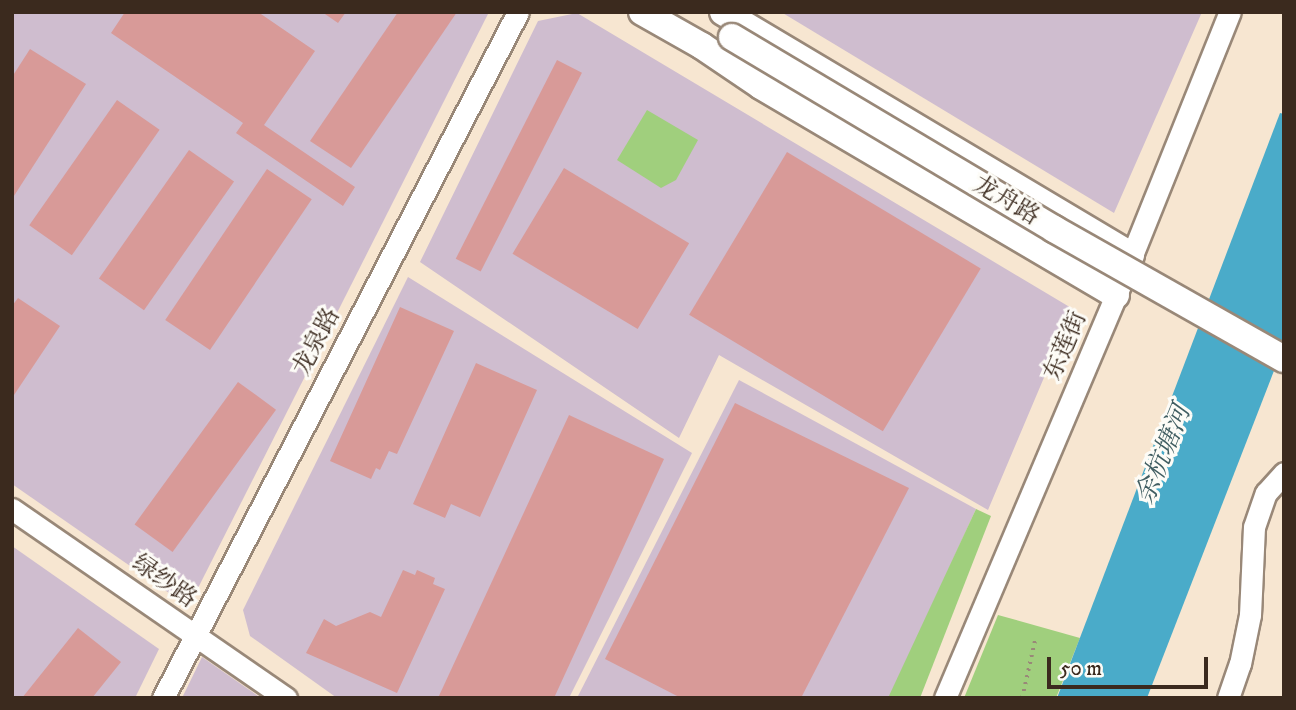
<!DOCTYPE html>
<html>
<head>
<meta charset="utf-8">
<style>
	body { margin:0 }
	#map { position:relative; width:1296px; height:710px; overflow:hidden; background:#f7e6d1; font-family:"IM FELL DW Pica","Noto Serif SC",serif }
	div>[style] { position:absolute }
	.industrial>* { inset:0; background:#cfbdcf }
	.green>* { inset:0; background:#a0cf7d }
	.water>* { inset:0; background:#4aabc9 }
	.building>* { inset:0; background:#d89a98; transform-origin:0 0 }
	.path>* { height:3.5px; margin-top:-1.75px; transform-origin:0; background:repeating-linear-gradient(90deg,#998878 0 2px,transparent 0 7px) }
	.roads { filter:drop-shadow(2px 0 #998878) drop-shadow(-2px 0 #998878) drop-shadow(0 2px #998878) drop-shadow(0 -2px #998878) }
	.minor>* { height:21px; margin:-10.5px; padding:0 10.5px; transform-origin:10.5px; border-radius:10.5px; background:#fff }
	.tertiary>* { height:26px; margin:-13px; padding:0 13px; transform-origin:13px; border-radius:13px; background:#fff }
	.bridges { filter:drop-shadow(2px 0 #998878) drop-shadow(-2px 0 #998878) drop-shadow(0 2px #998878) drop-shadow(0 -2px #998878) }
	.tertiary-bridge>* { height:26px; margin:-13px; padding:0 13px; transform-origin:13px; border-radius:13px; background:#fff }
	span { translate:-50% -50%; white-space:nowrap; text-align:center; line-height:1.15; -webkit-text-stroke:6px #fdfcf7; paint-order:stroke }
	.street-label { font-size:24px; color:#3b2a1e }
	.water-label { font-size:26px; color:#415e62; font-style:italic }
	.frame { position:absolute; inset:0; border:14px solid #3b2a1e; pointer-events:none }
	.scale { position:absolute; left:1047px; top:657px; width:161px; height:32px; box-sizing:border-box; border:4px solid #3b2a1e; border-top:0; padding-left:9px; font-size:21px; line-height:24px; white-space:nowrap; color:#3b2a1e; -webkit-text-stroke:5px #fdfcf7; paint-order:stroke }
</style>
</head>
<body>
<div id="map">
	<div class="industrial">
		<div style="clip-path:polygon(12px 12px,489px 12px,196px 592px,169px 593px,12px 484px)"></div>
		<div style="clip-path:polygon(781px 12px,1202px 12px,1114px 213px)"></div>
		<div style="clip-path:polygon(577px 13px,1073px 309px,988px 510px,719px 355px,679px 438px,420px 262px,538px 21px)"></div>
		<div style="clip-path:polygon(408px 277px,692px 453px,569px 698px,337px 698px,250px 636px,243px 610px)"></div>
		<div style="clip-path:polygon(739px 380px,976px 509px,893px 691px,888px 698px,577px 698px)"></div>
		<div style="clip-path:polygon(12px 546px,159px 649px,135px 698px,12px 698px)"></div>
		<div style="clip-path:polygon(202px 657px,261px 698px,182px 698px)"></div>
	</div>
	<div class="green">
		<div style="clip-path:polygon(647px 110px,698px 140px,676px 180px,661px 188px,617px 160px)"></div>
		<div style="clip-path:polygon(976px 509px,991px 516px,920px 698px,888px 698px)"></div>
		<div style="clip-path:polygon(998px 615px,1080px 638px,1056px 698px,964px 698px)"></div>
	</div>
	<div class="water">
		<div style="clip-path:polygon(1280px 113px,1284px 114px,1284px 345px,1147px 698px,1057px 698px)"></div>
	</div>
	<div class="building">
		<div style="clip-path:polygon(125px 12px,258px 12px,315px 51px,264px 125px,355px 187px,343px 206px,236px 133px,243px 123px,111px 33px)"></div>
		<div style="clip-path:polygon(322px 12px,346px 12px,338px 23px)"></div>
		<div style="clip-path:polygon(398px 12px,457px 12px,351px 168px,310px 141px)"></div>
		<div style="clip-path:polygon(30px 49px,86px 84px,12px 199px,12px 77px)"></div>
		<div style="left:557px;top:60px;width:28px;height:223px;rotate:27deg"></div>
		<div style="left:117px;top:100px;width:52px;height:153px;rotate:35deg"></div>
		<div style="left:189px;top:150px;width:55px;height:157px;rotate:35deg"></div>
		<div style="left:787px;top:152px;width:226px;height:190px;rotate:31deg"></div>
		<div style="left:564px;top:168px;width:146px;height:100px;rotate:31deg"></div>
		<div style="left:267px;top:169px;width:54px;height:182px;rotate:34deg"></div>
		<div style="clip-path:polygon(18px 298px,60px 326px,12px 398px,12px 306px)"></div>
		<div style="clip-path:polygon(400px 307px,454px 331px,397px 454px,389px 451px,380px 470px,376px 468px,371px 479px,330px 461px)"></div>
		<div style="clip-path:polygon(476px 363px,537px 390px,480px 517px,451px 504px,445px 518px,413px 504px)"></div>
		<div style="left:238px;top:382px;width:47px;height:176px;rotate:36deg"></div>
		<div style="clip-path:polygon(735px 403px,909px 488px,801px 698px,681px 698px,605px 659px)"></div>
		<div style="clip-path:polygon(569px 415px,664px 459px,554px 698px,438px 698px)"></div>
		<div style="clip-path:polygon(403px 570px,415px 575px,417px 570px,435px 578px,433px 584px,445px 589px,397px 693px,306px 653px,324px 619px,336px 626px,370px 612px,381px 617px)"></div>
		<div style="clip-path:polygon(78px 628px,121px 662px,92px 698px,22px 698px)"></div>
	</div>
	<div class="path">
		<div style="left:1022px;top:698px;width:59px;rotate:-77.4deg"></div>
	</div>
	<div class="roads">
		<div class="minor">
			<div style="left:12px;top:509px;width:333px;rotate:34.6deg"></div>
			<div style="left:163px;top:698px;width:772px;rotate:-62.64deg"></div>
			<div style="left:945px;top:698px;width:438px;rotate:-67deg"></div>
			<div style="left:1116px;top:295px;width:305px;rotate:-68.1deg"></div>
			<div style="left:1228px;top:698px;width:36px;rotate:-71deg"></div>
			<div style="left:1240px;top:664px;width:50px;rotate:-78.5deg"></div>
			<div style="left:1250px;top:615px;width:88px;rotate:-87.4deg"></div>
			<div style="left:1254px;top:527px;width:36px;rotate:-71deg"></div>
			<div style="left:1266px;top:493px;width:27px;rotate:-48deg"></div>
		</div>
		<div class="tertiary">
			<div style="left:642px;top:12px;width:69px;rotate:29.5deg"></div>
			<div style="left:702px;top:46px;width:71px;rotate:34.1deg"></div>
			<div style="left:761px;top:86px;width:412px;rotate:30.5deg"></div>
			<div style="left:723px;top:12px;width:475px;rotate:30.8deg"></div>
		</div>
	</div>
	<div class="bridges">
		<div class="tertiary-bridge">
			<div style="left:732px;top:37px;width:375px;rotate:30.8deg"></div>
			<div style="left:1054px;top:229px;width:264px;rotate:29.5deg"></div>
		</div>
	</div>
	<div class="street-label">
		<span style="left:1006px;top:201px;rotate:31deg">龙舟路</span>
		<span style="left:317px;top:342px;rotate:-62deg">龙泉路</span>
		<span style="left:1066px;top:346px;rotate:-67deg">东莲街</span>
		<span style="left:164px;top:582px;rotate:35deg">绿纱路</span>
	</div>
	<div class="water-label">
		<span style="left:1164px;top:455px;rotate:-68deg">余杭塘河</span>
	</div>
	<div class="frame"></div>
	<div class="scale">50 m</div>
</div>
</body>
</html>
